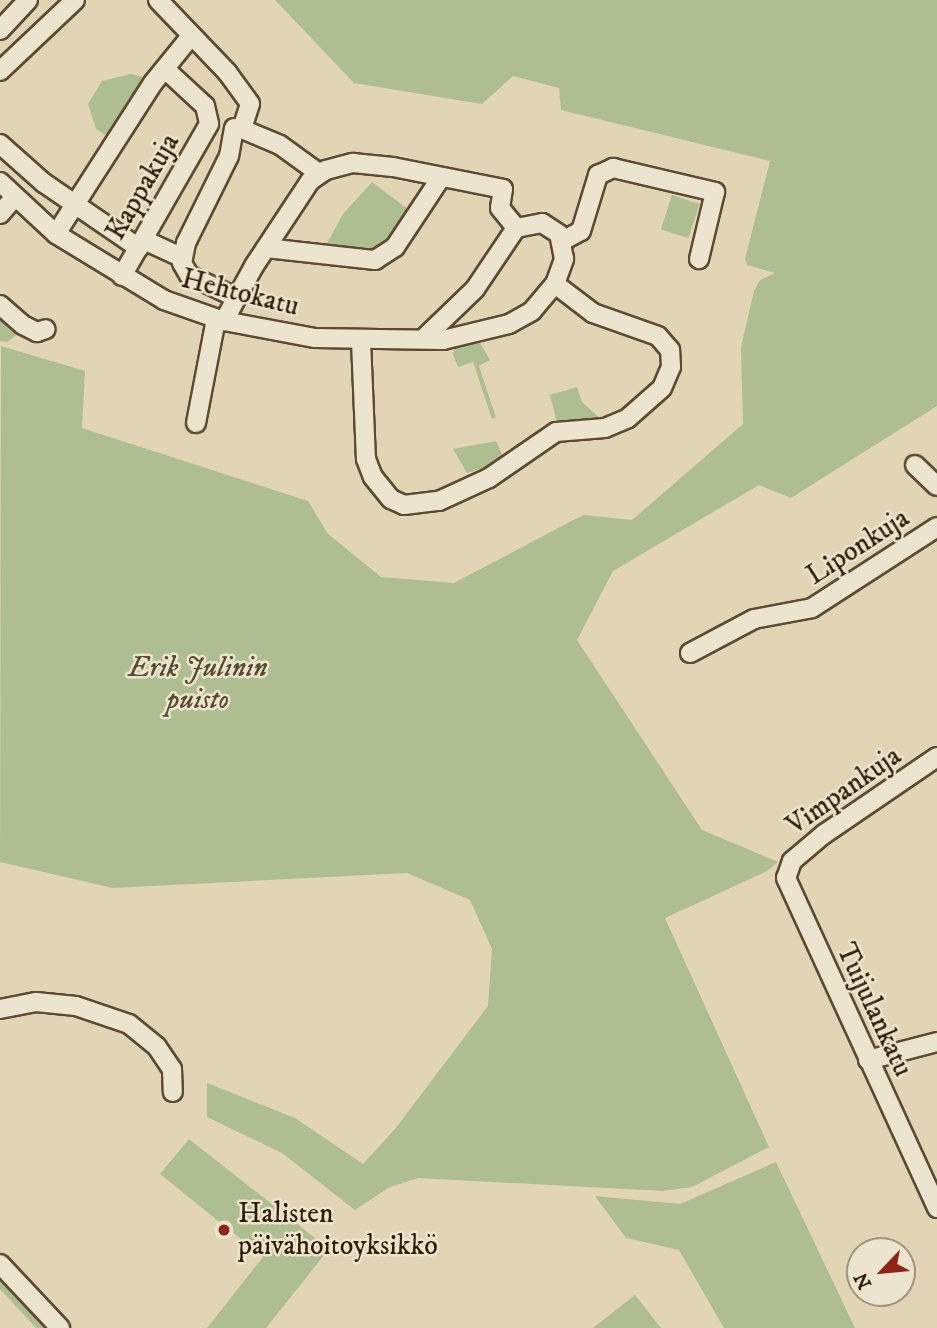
<!DOCTYPE html>
<html>
<head>
<meta charset="utf-8">
<style>
	body { margin:0 }
	#map { position:relative; width:937px; height:1328px; overflow:hidden; background:#e1d5b5; font-family:"IM FELL DW Pica",serif }
	div>[style] { position:absolute }
	.green>* { inset:0; background:#aebe91; transform-origin:0 0 }
	.roads { filter:drop-shadow(2px 0 #5d4a30) drop-shadow(-2px 0 #5d4a30) drop-shadow(0 2px #5d4a30) drop-shadow(0 -2px #5d4a30) }
	.minor>* { height:18px; margin:-9px; padding:0 9px; transform-origin:9px; border-radius:9px; background:#ece4cf }
	.dots>* { width:19px; height:19px; translate:-50% -50%; box-sizing:border-box; border:4px solid #ece4cf; border-radius:50% }
	span { translate:-50% -50%; white-space:nowrap; text-align:center; line-height:1.15; -webkit-text-stroke:5px #ece4cf; paint-order:stroke }
	.street-label { font-size:28px; color:#311c04 }
	.park-label { font-size:28px; color:#564d2e; font-style:italic }
	.poi-label { font-size:28px; color:#311c04 }
	.left { translate:0 -50%; text-align:left }
	.north { position:absolute; left:846px; top:1237px; width:70px; height:70px; box-sizing:border-box; background:#ece4cf; border:2px solid #a1947e; border-radius:50%; rotate:244deg; font-size:19px; font-weight:700; line-height:28px; text-align:center; color:#311c04 }
	.north::after { content:''; display:block; margin:auto; width:24px; height:32px; background:#8f2418; clip-path:polygon(50% 0,100% 100%,50% 72%,0 100%) }
</style>
</head>
<body>
<div id="map">
	<div class="green">
		<div style="clip-path:polygon(275px 0,937px 0,937px 406px,791px 498px,759px 485px,613px 571px,577px 640px,702px 830px,778px 862px,767px 871px,665px 918px,769px 1147px,692px 1187px,663px 1191px,418px 1178px,388px 1188px,355px 1210px,282px 1153px,207px 1117px,207px 1083px,295px 1118px,363px 1164px,395px 1129px,488px 1006px,492px 949px,470px 900px,407px 873px,113px 888px,0 862px,1px 346px,85px 371px,82px 428px,308px 501px,328px 534px,381px 577px,454px 583px,583px 515px,632px 520px,743px 424px,741px 347px,754px 291px,760px 280px,775px 273px,747px 265px,745px 259px,770px 161px,561px 110px,559px 88px,513px 76px,482px 104px,354px 83px)"></div>
		<div style="clip-path:polygon(131px 74px,143px 77px,109px 137px,96px 129px,88px 104px,102px 81px)"></div>
		<div style="clip-path:polygon(372px 182px,409px 210px,382px 248px,374px 253px,325px 247px,343px 214px)"></div>
		<div style="left:672px;top:195px;width:29px;height:36px;rotate:18deg"></div>
		<div style="clip-path:polygon(0 317px,20px 332px,7px 342px,0 341px)"></div>
		<div style="clip-path:polygon(479px 341px,490px 360px,479px 366px,496px 418px,492px 419px,473px 362px,458px 367px,453px 354px,456px 345px)"></div>
		<div style="clip-path:polygon(577px 387px,582px 402px,603px 421px,557px 423px,550px 395px)"></div>
		<div style="clip-path:polygon(496px 441px,505px 461px,467px 473px,453px 449px)"></div>
		<div style="clip-path:polygon(189px 1139px,329px 1249px,266px 1328px,207px 1328px,263px 1257px,160px 1174px)"></div>
		<div style="clip-path:polygon(776px 1162px,855px 1328px,724px 1328px,679px 1250px,626px 1238px,595px 1196px,680px 1204px)"></div>
		<div style="clip-path:polygon(0 1278px,29px 1309px,45px 1328px,36px 1328px,0 1289px)"></div>
		<div style="clip-path:polygon(635px 1295px,661px 1328px,593px 1328px)"></div>
	</div>
	<div class="roads">
		<div class="minor">
			<div style="left:158px;top:0;width:100px;rotate:46.2deg"></div>
			<div style="left:227px;top:72px;width:39px;rotate:54deg"></div>
			<div style="left:250px;top:104px;width:26px;rotate:108deg"></div>
			<div style="left:242px;top:129px;width:41px;rotate:22.8deg"></div>
			<div style="left:280px;top:145px;width:49px;rotate:35.9deg"></div>
			<div style="left:0;top:30px;width:41px;rotate:-47deg"></div>
			<div style="left:165px;top:69px;width:54px;rotate:42.8deg"></div>
			<div style="left:205px;top:106px;width:18px;rotate:77deg"></div>
			<div style="left:0;top:71px;width:103px;rotate:-43.4deg"></div>
			<div style="left:234px;top:128px;width:28px;rotate:100deg"></div>
			<div style="left:229px;top:156px;width:97px;rotate:116.3deg"></div>
			<div style="left:186px;top:243px;width:20px;rotate:101deg"></div>
			<div style="left:182px;top:263px;width:14px;rotate:60deg"></div>
			<div style="left:189px;top:275px;width:53px;rotate:25.6deg"></div>
			<div style="left:0;top:144px;width:59px;rotate:41.6deg"></div>
			<div style="left:44px;top:183px;width:115px;rotate:34.4deg"></div>
			<div style="left:0;top:182px;width:76px;rotate:42.9deg"></div>
			<div style="left:56px;top:234px;width:127px;rotate:31.4deg"></div>
			<div style="left:164px;top:300px;width:64px;rotate:19.3deg"></div>
			<div style="left:224px;top:321px;width:93px;rotate:10.6deg"></div>
			<div style="left:315px;top:338px;width:128px;rotate:0.9deg"></div>
			<div style="left:443px;top:340px;width:68px;rotate:-13.6deg"></div>
			<div style="left:509px;top:324px;width:26px;rotate:-29deg"></div>
			<div style="left:532px;top:311px;width:35px;rotate:-50deg"></div>
			<div style="left:555px;top:284px;width:27px;rotate:-70deg"></div>
			<div style="left:564px;top:259px;width:25px;rotate:-101deg"></div>
			<div style="left:559px;top:234px;width:20px;rotate:-147deg"></div>
			<div style="left:542px;top:223px;width:26px;rotate:169deg"></div>
			<div style="left:516px;top:228px;width:73px;rotate:123.9deg"></div>
			<div style="left:475px;top:289px;width:72px;rotate:136.1deg"></div>
			<div style="left:0;top:214px;width:23px;rotate:-49deg"></div>
			<div style="left:56px;top:234px;width:179px;rotate:-57.3deg"></div>
			<div style="left:153px;top:83px;width:60px;rotate:-51deg"></div>
			<div style="left:144px;top:240px;width:43px;rotate:24.8deg"></div>
			<div style="left:562px;top:241px;width:21px;rotate:-28deg"></div>
			<div style="left:581px;top:231px;width:59px;rotate:-73.1deg"></div>
			<div style="left:598px;top:175px;width:17px;rotate:-25deg"></div>
			<div style="left:613px;top:168px;width:105px;rotate:13.2deg"></div>
			<div style="left:715px;top:192px;width:69px;rotate:103.4deg"></div>
			<div style="left:266px;top:248px;width:110px;rotate:6.3deg"></div>
			<div style="left:375px;top:260px;width:24px;rotate:-33deg"></div>
			<div style="left:395px;top:247px;width:82px;rotate:-56.5deg"></div>
			<div style="left:122px;top:276px;width:175px;rotate:-60.2deg"></div>
			<div style="left:0;top:305px;width:30px;rotate:41deg"></div>
			<div style="left:23px;top:325px;width:16px;rotate:27deg"></div>
			<div style="left:37px;top:332px;width:9px;rotate:-18deg"></div>
			<div style="left:224px;top:321px;width:63px;rotate:-61.4deg"></div>
			<div style="left:254px;top:266px;width:102px;rotate:-56.6deg"></div>
			<div style="left:310px;top:181px;width:19px;rotate:-35deg"></div>
			<div style="left:326px;top:170px;width:28px;rotate:-15deg"></div>
			<div style="left:353px;top:163px;width:40px;rotate:5.7deg"></div>
			<div style="left:393px;top:167px;width:112px;rotate:11.3deg"></div>
			<div style="left:503px;top:189px;width:19px;rotate:99deg"></div>
			<div style="left:500px;top:208px;width:26px;rotate:51deg"></div>
			<div style="left:361px;top:341px;width:118px;rotate:87.6deg"></div>
			<div style="left:366px;top:459px;width:19px;rotate:69deg"></div>
			<div style="left:373px;top:477px;width:28px;rotate:51deg"></div>
			<div style="left:391px;top:499px;width:14px;rotate:25deg"></div>
			<div style="left:404px;top:505px;width:35px;rotate:-7deg"></div>
			<div style="left:439px;top:501px;width:55px;rotate:-24.7deg"></div>
			<div style="left:489px;top:478px;width:81px;rotate:-34.5deg"></div>
			<div style="left:556px;top:432px;width:49px;rotate:-4.7deg"></div>
			<div style="left:605px;top:428px;width:25px;rotate:-23deg"></div>
			<div style="left:628px;top:418px;width:45px;rotate:-41.4deg"></div>
			<div style="left:662px;top:388px;width:23px;rotate:-67deg"></div>
			<div style="left:671px;top:367px;width:17px;rotate:-93deg"></div>
			<div style="left:670px;top:350px;width:18px;rotate:-131deg"></div>
			<div style="left:658px;top:336px;width:69px;rotate:-160.5deg"></div>
			<div style="left:593px;top:313px;width:48px;rotate:-142.7deg"></div>
			<div style="left:196px;top:423px;width:106px;rotate:-79.1deg"></div>
			<div style="left:915px;top:465px;width:30px;rotate:44deg"></div>
			<div style="left:690px;top:653px;width:72px;rotate:-28deg"></div>
			<div style="left:754px;top:619px;width:59px;rotate:-10.7deg"></div>
			<div style="left:812px;top:608px;width:149px;rotate:-32.9deg"></div>
			<div style="left:937px;top:757px;width:137px;rotate:145.7deg"></div>
			<div style="left:824px;top:834px;width:42px;rotate:139.8deg"></div>
			<div style="left:792px;top:861px;width:18px;rotate:109deg"></div>
			<div style="left:786px;top:878px;width:363px;rotate:65.4deg"></div>
			<div style="left:0;top:1009px;width:37px;rotate:-11deg"></div>
			<div style="left:36px;top:1002px;width:40px;rotate:5.7deg"></div>
			<div style="left:76px;top:1006px;width:56px;rotate:18.8deg"></div>
			<div style="left:129px;top:1024px;width:36px;rotate:39deg"></div>
			<div style="left:157px;top:1047px;width:27px;rotate:56deg"></div>
			<div style="left:172px;top:1069px;width:23px;rotate:88deg"></div>
			<div style="left:868px;top:1060px;width:71px;rotate:-14.6deg"></div>
			<div style="left:0;top:1264px;width:88px;rotate:46.8deg"></div>
		</div>
	</div>
	<div class="dots">
		<div style="left:224px;top:1230px;background:#8f2418"></div>
	</div>
	<div class="street-label">
		<span style="left:143px;top:187px;rotate:-60deg">Kappakuja</span>
		<span style="left:240px;top:293px;rotate:14deg">Hehtokatu</span>
		<span style="left:858px;top:547px;rotate:-33deg">Liponkuja</span>
		<span style="left:844px;top:791px;rotate:-35deg">Vimpankuja</span>
		<span style="left:874px;top:1010px;rotate:65deg">Tuijulankatu</span>
	</div>
	<div class="park-label">
		<span style="left:198px;top:684px">Erik Julinin<br>puisto</span>
	</div>
	<div class="poi-label">
		<span class="left" style="left:238px;top:1230px">Halisten<br>päivähoitoyksikkö</span>
	</div>
	<div class="north">N</div>
</div>
</body>
</html>
